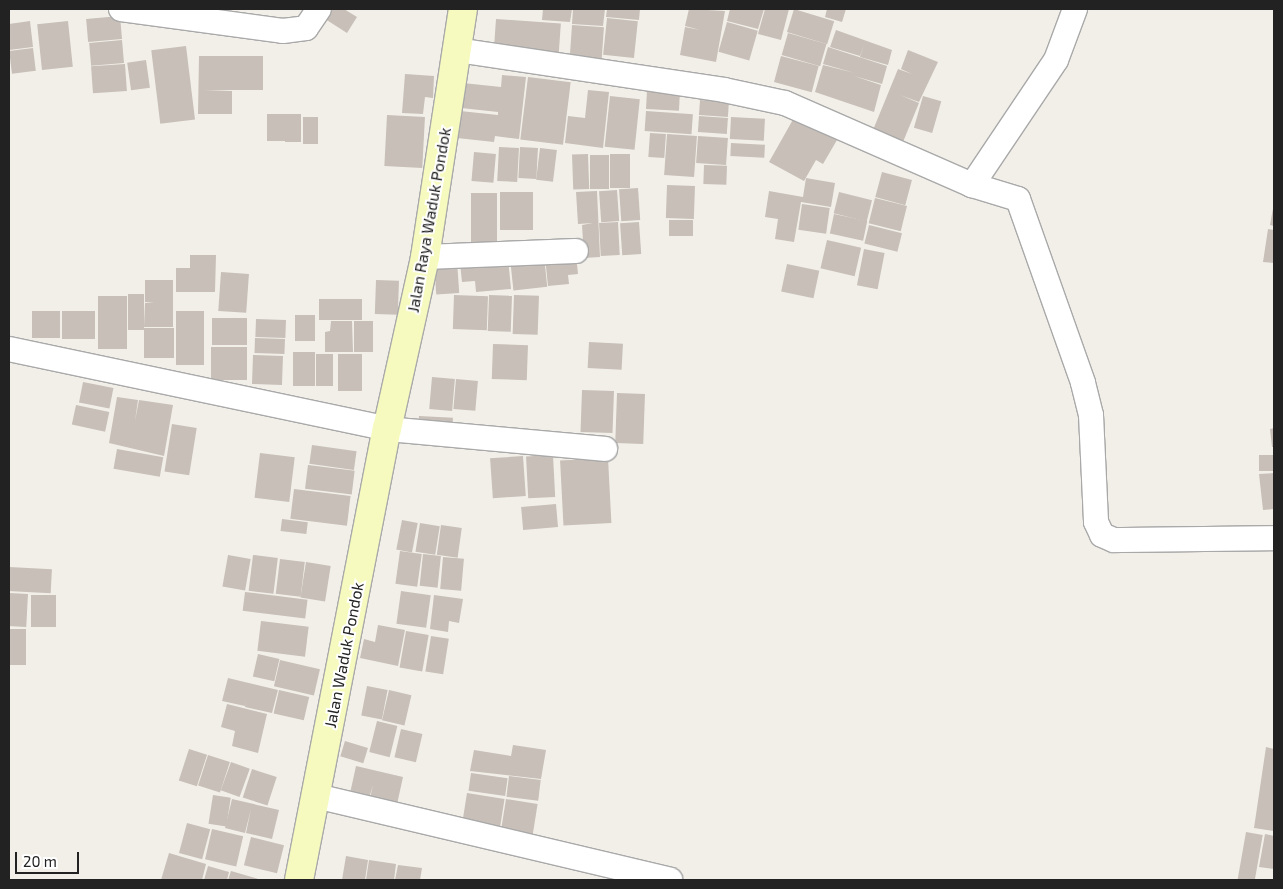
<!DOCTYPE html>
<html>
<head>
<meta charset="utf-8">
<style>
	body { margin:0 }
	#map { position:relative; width:1283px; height:889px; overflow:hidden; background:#f2efe9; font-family:"Exo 2",sans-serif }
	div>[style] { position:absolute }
	.building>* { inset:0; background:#c7bfb8; transform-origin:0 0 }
	.roads { filter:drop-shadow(1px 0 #a9a9a9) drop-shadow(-1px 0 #a9a9a9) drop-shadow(0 1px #a9a9a9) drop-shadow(0 -1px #a9a9a9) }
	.street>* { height:24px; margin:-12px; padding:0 12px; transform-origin:12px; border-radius:12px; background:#fff }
	.secondary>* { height:28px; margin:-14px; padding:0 14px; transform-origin:14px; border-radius:14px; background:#f7fabf }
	span { translate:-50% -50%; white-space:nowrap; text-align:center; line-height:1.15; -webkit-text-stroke:4px #fff; paint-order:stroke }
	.street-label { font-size:16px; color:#222 }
	.frame { position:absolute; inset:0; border:10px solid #222; pointer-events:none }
	.scale { position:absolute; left:15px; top:852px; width:64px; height:22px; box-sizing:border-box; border:2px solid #222; border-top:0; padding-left:6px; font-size:15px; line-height:18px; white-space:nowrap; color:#222; -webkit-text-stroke:4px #fff; paint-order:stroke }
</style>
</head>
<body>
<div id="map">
	<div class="building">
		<div style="clip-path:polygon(328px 9px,344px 9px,357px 17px,347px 33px,322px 17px)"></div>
		<div style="clip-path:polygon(543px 9px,572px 9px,570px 22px,542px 20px)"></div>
		<div style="clip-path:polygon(573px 9px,605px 9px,603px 26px,572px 24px)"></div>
		<div style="clip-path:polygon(607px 9px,640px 9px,639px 20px,606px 17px)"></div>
		<div style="clip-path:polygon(689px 9px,725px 11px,716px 62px,680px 55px,685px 27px,700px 30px,685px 26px)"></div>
		<div style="clip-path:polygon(730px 9px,764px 9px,758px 29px,727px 21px)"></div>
		<div style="clip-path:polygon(765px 9px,789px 9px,781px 40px,758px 34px)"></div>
		<div style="left:794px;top:9px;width:42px;height:24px;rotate:17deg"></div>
		<div style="clip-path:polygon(827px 9px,846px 9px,842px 22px,825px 17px)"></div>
		<div style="left:120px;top:16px;width:23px;height:34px;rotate:85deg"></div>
		<div style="left:607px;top:18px;width:31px;height:37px;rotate:6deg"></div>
		<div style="left:496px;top:19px;width:65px;height:32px;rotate:4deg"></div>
		<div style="clip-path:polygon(30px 21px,33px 47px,9px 50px,9px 24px)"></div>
		<div style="left:68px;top:21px;width:46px;height:31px;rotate:84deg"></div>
		<div style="left:727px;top:22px;width:32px;height:31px;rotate:16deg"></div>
		<div style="left:572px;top:25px;width:32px;height:33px;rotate:4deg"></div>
		<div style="clip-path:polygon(836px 30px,892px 50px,888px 65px,860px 57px,864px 45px,860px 56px,830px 47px)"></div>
		<div style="left:788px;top:33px;width:40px;height:23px;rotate:16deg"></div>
		<div style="left:122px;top:40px;width:23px;height:33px;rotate:85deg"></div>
		<div style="left:186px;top:46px;width:74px;height:35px;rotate:83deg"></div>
		<div style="clip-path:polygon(828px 47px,887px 66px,882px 84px,854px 76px,881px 85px,874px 112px,815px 92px,823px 65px,855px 73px,823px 64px)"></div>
		<div style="left:33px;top:48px;width:23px;height:24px;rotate:83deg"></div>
		<div style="clip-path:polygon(908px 50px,938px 62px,919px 102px,900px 95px,919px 103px,903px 142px,873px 130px,898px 69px,912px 74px,901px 69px)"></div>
		<div style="clip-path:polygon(199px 56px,263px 56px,263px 90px,204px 90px,232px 91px,232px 114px,198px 114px)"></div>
		<div style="left:781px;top:56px;width:39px;height:27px;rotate:15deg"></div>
		<div style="left:146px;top:60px;width:28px;height:19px;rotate:82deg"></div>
		<div style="left:125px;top:64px;width:27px;height:34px;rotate:86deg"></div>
		<div style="clip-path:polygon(405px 74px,434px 76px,433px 98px,425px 97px,423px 114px,402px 113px)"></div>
		<div style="clip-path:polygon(502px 75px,526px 77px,519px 139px,495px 136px,494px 142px,457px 138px,460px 111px,498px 115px,498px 112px,461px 108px,463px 83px,501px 87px)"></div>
		<div style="left:528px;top:77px;width:43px;height:63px;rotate:7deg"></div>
		<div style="clip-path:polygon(588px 90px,609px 92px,603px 148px,565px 143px,568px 116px,585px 118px)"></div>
		<div style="left:647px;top:90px;width:33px;height:19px;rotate:3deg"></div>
		<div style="left:610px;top:96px;width:30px;height:51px;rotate:6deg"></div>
		<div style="left:923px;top:96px;width:19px;height:33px;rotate:16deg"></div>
		<div style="left:700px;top:100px;width:29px;height:15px;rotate:4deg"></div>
		<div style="left:646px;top:111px;width:47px;height:20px;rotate:4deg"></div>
		<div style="left:267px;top:114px;width:18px;height:27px"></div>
		<div style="left:285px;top:114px;width:16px;height:28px"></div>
		<div style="left:387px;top:115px;width:38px;height:51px;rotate:3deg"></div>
		<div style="left:699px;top:116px;width:29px;height:16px;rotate:4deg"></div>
		<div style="clip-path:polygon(795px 116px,837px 140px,823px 164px,816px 160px,804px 181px,769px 162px)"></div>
		<div style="left:303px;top:117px;width:15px;height:27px"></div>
		<div style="left:731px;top:117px;width:34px;height:22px;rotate:3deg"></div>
		<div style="left:650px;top:133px;width:16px;height:24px;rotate:4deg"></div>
		<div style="left:667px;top:134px;width:30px;height:41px;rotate:4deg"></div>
		<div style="left:698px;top:136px;width:30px;height:27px;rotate:4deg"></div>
		<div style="left:731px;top:143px;width:34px;height:13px;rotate:3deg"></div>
		<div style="left:499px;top:147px;width:20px;height:34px;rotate:3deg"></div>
		<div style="left:520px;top:147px;width:18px;height:31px;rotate:3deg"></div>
		<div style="left:540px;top:148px;width:17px;height:32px;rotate:7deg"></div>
		<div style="left:474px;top:152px;width:22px;height:29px;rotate:5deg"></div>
		<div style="left:588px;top:154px;width:35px;height:16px;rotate:88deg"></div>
		<div style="left:610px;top:154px;width:20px;height:34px"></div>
		<div style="left:590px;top:155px;width:19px;height:34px"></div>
		<div style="left:704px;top:165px;width:23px;height:19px;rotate:2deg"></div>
		<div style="left:882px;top:172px;width:31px;height:26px;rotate:15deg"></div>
		<div style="clip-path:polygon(806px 178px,835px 183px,831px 207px,801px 202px,794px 242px,775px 239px,778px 219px,765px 217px,769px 191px,803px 197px)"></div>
		<div style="left:667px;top:185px;width:28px;height:33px;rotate:2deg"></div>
		<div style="left:638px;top:188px;width:32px;height:19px;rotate:86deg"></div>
		<div style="left:617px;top:190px;width:31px;height:18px;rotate:86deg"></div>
		<div style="clip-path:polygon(597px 191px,600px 257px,584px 258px,582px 225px,593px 223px,578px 224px,576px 192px)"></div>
		<div style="left:500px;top:192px;width:33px;height:38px"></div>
		<div style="left:839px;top:192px;width:34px;height:22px;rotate:14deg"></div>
		<div style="left:471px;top:193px;width:26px;height:59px"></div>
		<div style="left:875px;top:198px;width:33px;height:26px;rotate:14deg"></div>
		<div style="clip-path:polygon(1274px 203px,1274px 226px,1270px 225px)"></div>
		<div style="left:802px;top:204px;width:28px;height:26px;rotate:8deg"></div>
		<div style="left:834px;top:214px;width:34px;height:20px;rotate:12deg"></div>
		<div style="left:669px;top:220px;width:24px;height:16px"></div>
		<div style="left:618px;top:222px;width:33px;height:19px;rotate:87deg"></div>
		<div style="left:639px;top:222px;width:32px;height:19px;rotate:86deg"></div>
		<div style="left:869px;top:225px;width:34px;height:19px;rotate:14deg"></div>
		<div style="clip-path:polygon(1268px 229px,1274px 230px,1274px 263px,1263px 262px)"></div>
		<div style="left:827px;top:240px;width:35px;height:29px;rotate:13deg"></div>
		<div style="left:864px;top:249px;width:21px;height:37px;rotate:11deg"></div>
		<div style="clip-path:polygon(576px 254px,578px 274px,568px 275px,569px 284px,548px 286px,545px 257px)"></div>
		<div style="clip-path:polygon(190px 255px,216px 255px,215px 292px,176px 292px,176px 268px,190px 268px)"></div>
		<div style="left:544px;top:256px;width:31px;height:34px;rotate:84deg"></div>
		<div style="clip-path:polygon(508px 258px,511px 289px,476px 292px,475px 281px,462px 282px,460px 263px)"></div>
		<div style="left:457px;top:261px;width:32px;height:23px;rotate:86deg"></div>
		<div style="left:787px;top:264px;width:33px;height:28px;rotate:12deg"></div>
		<div style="left:221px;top:272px;width:28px;height:39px;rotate:4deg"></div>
		<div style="clip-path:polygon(145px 280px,173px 280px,173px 327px,144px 327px,145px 303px,154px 303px,145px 302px)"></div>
		<div style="left:376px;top:280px;width:23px;height:34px;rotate:2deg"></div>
		<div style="left:128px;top:294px;width:16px;height:36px"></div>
		<div style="left:454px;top:295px;width:34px;height:34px;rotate:2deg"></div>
		<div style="left:489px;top:295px;width:23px;height:36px;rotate:2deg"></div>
		<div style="left:514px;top:295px;width:25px;height:39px;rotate:2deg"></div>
		<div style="left:98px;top:296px;width:29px;height:53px"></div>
		<div style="left:319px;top:299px;width:43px;height:21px"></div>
		<div style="left:32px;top:311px;width:28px;height:27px"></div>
		<div style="left:62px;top:311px;width:33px;height:28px"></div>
		<div style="left:176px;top:311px;width:28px;height:54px"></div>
		<div style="left:295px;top:315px;width:20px;height:26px"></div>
		<div style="left:212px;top:318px;width:35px;height:27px"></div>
		<div style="left:256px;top:319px;width:30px;height:18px;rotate:2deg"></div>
		<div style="clip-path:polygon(331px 321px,352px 321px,353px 352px,325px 352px,325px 332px,330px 331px)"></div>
		<div style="left:373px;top:321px;width:31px;height:19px;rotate:90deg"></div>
		<div style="left:144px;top:328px;width:30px;height:30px"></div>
		<div style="left:255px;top:338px;width:30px;height:15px;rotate:2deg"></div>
		<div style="left:589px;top:342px;width:34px;height:26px;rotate:3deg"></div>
		<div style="left:493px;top:344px;width:35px;height:35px;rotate:2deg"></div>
		<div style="left:211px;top:347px;width:36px;height:33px"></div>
		<div style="left:293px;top:352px;width:22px;height:34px"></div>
		<div style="left:316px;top:354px;width:17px;height:32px"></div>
		<div style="left:338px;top:354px;width:24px;height:37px"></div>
		<div style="left:253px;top:355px;width:30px;height:29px;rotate:2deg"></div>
		<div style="left:432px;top:377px;width:23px;height:32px;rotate:5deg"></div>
		<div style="left:456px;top:379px;width:22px;height:30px;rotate:5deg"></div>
		<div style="left:83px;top:382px;width:31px;height:21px;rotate:11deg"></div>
		<div style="left:582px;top:390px;width:32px;height:42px;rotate:2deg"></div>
		<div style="left:617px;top:393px;width:28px;height:50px;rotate:2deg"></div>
		<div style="clip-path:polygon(117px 397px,138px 400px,135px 421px,139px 400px,173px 405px,164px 456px,109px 443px)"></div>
		<div style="left:76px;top:405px;width:34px;height:20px;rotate:12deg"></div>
		<div style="left:419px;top:416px;width:34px;height:15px;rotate:3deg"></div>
		<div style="left:172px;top:424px;width:25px;height:48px;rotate:9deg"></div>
		<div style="clip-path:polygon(1274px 428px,1274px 447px,1272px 447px,1270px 429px)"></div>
		<div style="left:312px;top:445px;width:45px;height:19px;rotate:8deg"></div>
		<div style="left:117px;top:449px;width:47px;height:20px;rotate:10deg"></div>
		<div style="left:260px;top:453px;width:35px;height:45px;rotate:7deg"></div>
		<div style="left:553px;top:455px;width:42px;height:27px;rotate:87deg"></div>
		<div style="left:1274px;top:455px;width:16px;height:15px;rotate:90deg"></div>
		<div style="left:523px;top:456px;width:40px;height:33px;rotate:86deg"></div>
		<div style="left:608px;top:458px;width:65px;height:48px;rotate:87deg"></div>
		<div style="left:308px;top:465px;width:47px;height:24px;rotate:7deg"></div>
		<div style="clip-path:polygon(1274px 473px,1274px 509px,1263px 510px,1259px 474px)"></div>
		<div style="left:294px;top:489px;width:57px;height:30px;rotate:7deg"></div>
		<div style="left:556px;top:504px;width:23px;height:35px;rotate:85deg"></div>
		<div style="left:282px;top:519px;width:26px;height:12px;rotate:7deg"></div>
		<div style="left:402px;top:520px;width:16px;height:30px;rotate:11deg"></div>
		<div style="left:420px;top:523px;width:20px;height:29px;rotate:9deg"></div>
		<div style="left:441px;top:525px;width:21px;height:30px;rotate:8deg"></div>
		<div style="left:400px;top:551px;width:22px;height:33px;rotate:8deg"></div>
		<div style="left:423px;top:554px;width:18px;height:32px;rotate:6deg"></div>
		<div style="left:228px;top:555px;width:23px;height:32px;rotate:10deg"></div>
		<div style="left:253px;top:555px;width:25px;height:36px;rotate:7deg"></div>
		<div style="left:443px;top:557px;width:21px;height:32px;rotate:5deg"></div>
		<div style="left:280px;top:559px;width:25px;height:35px;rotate:7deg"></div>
		<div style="left:306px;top:562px;width:25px;height:36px;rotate:9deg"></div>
		<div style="left:9px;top:567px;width:43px;height:24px;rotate:3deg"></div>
		<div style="left:401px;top:591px;width:30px;height:33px;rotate:8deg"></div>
		<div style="left:245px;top:592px;width:63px;height:19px;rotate:7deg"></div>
		<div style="left:9px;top:593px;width:19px;height:33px;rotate:3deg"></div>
		<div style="left:31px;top:595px;width:25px;height:32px"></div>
		<div style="clip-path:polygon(434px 595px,463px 599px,459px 623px,449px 621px,448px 632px,430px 629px)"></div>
		<div style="left:261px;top:621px;width:48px;height:30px;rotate:7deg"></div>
		<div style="clip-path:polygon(378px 625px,405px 630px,398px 666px,360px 658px,364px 639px,375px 642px)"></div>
		<div style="left:9px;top:629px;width:17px;height:36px"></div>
		<div style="left:406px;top:631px;width:23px;height:37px;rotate:10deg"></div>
		<div style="left:431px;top:636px;width:18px;height:36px;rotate:9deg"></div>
		<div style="left:258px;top:654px;width:22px;height:23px;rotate:13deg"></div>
		<div style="left:280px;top:660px;width:41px;height:27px;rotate:13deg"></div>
		<div style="clip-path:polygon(228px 678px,278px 690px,272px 713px,245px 707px,246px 699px,245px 706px,222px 701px)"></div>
		<div style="left:367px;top:686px;width:21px;height:30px;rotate:11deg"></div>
		<div style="left:279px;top:690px;width:31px;height:24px;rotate:13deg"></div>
		<div style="left:389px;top:690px;width:23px;height:31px;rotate:13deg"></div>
		<div style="clip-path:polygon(227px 704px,267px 714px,258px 753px,232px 746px,235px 731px,221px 727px)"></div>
		<div style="left:377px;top:721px;width:21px;height:32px;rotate:14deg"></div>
		<div style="left:401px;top:729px;width:22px;height:29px;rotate:13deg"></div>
		<div style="left:345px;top:741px;width:24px;height:16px;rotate:17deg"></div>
		<div style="clip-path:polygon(513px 745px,546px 750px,541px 779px,470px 771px,474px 750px,511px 756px)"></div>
		<div style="clip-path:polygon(1266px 747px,1274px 749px,1274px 831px,1254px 828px)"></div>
		<div style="left:189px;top:749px;width:19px;height:33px;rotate:18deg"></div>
		<div style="left:208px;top:755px;width:23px;height:32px;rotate:18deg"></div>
		<div style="left:231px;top:762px;width:20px;height:30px;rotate:20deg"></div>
		<div style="clip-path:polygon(356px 766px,403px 777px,396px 809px,369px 803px,373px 785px,368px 802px,349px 798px)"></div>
		<div style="left:252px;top:769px;width:26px;height:30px;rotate:18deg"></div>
		<div style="left:471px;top:773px;width:37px;height:18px;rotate:8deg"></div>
		<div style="left:509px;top:776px;width:32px;height:21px;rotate:7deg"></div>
		<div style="left:467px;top:793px;width:38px;height:36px;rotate:9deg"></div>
		<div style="left:213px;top:795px;width:18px;height:29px;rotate:9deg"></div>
		<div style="clip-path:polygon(232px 799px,279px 810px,272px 839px,246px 833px,251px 809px,245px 833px,225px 828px)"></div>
		<div style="left:506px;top:799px;width:32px;height:32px;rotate:9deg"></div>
		<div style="left:187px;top:823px;width:24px;height:31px;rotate:15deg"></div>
		<div style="left:212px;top:829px;width:32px;height:31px;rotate:13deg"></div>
		<div style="left:1246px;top:832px;width:17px;height:49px;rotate:10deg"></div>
		<div style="clip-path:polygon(1265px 834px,1274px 836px,1274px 869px,1259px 867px)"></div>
		<div style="left:251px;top:837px;width:34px;height:29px;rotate:14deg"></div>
		<div style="clip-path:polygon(169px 853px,206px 864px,202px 880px,161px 880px)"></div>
		<div style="clip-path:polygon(346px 856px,368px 860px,365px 880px,342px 880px)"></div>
		<div style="clip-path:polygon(369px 860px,396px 864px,394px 880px,366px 880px)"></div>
		<div style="clip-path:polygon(398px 865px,422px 868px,420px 880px,395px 880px)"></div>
		<div style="clip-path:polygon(208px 866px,229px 872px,227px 880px,204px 880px)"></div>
		<div style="clip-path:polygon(231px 871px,262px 880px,228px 880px)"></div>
	</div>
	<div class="roads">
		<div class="street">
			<div style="left:121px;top:9px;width:163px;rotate:7.7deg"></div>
			<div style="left:283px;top:31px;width:23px;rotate:-7deg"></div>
			<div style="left:306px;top:28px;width:23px;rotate:-56deg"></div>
			<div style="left:1075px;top:9px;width:54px;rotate:110.4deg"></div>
			<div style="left:1056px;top:60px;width:151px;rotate:123.9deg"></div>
			<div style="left:972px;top:185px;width:48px;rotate:16.9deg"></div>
			<div style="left:1018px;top:199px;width:195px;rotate:70.5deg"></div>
			<div style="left:1083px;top:383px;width:33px;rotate:76deg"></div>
			<div style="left:1091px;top:415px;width:107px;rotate:87.3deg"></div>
			<div style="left:1096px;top:522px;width:14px;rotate:65deg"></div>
			<div style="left:1102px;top:535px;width:13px;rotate:23deg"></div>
			<div style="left:1114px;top:540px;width:160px;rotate:-0.7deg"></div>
			<div style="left:457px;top:50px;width:270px;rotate:8.5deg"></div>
			<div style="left:724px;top:90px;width:62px;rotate:12deg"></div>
			<div style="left:785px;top:103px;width:204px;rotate:23.7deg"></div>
			<div style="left:425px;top:257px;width:151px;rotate:-2.3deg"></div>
			<div style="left:9px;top:349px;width:386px;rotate:11.9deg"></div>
			<div style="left:387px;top:429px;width:219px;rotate:5.2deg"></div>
			<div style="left:316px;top:796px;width:364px;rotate:13.3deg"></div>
		</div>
		<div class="secondary">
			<div style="left:299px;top:880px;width:460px;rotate:-79deg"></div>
			<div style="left:387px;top:429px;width:176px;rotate:-77.5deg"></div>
			<div style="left:425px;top:257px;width:251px;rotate:-81.3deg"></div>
		</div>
	</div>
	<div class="street-label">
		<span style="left:429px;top:220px;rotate:-80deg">Jalan Raya Waduk Pondok</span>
		<span style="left:344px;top:655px;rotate:-79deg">Jalan Waduk Pondok</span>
	</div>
	<div class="frame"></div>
	<div class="scale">20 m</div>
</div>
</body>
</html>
